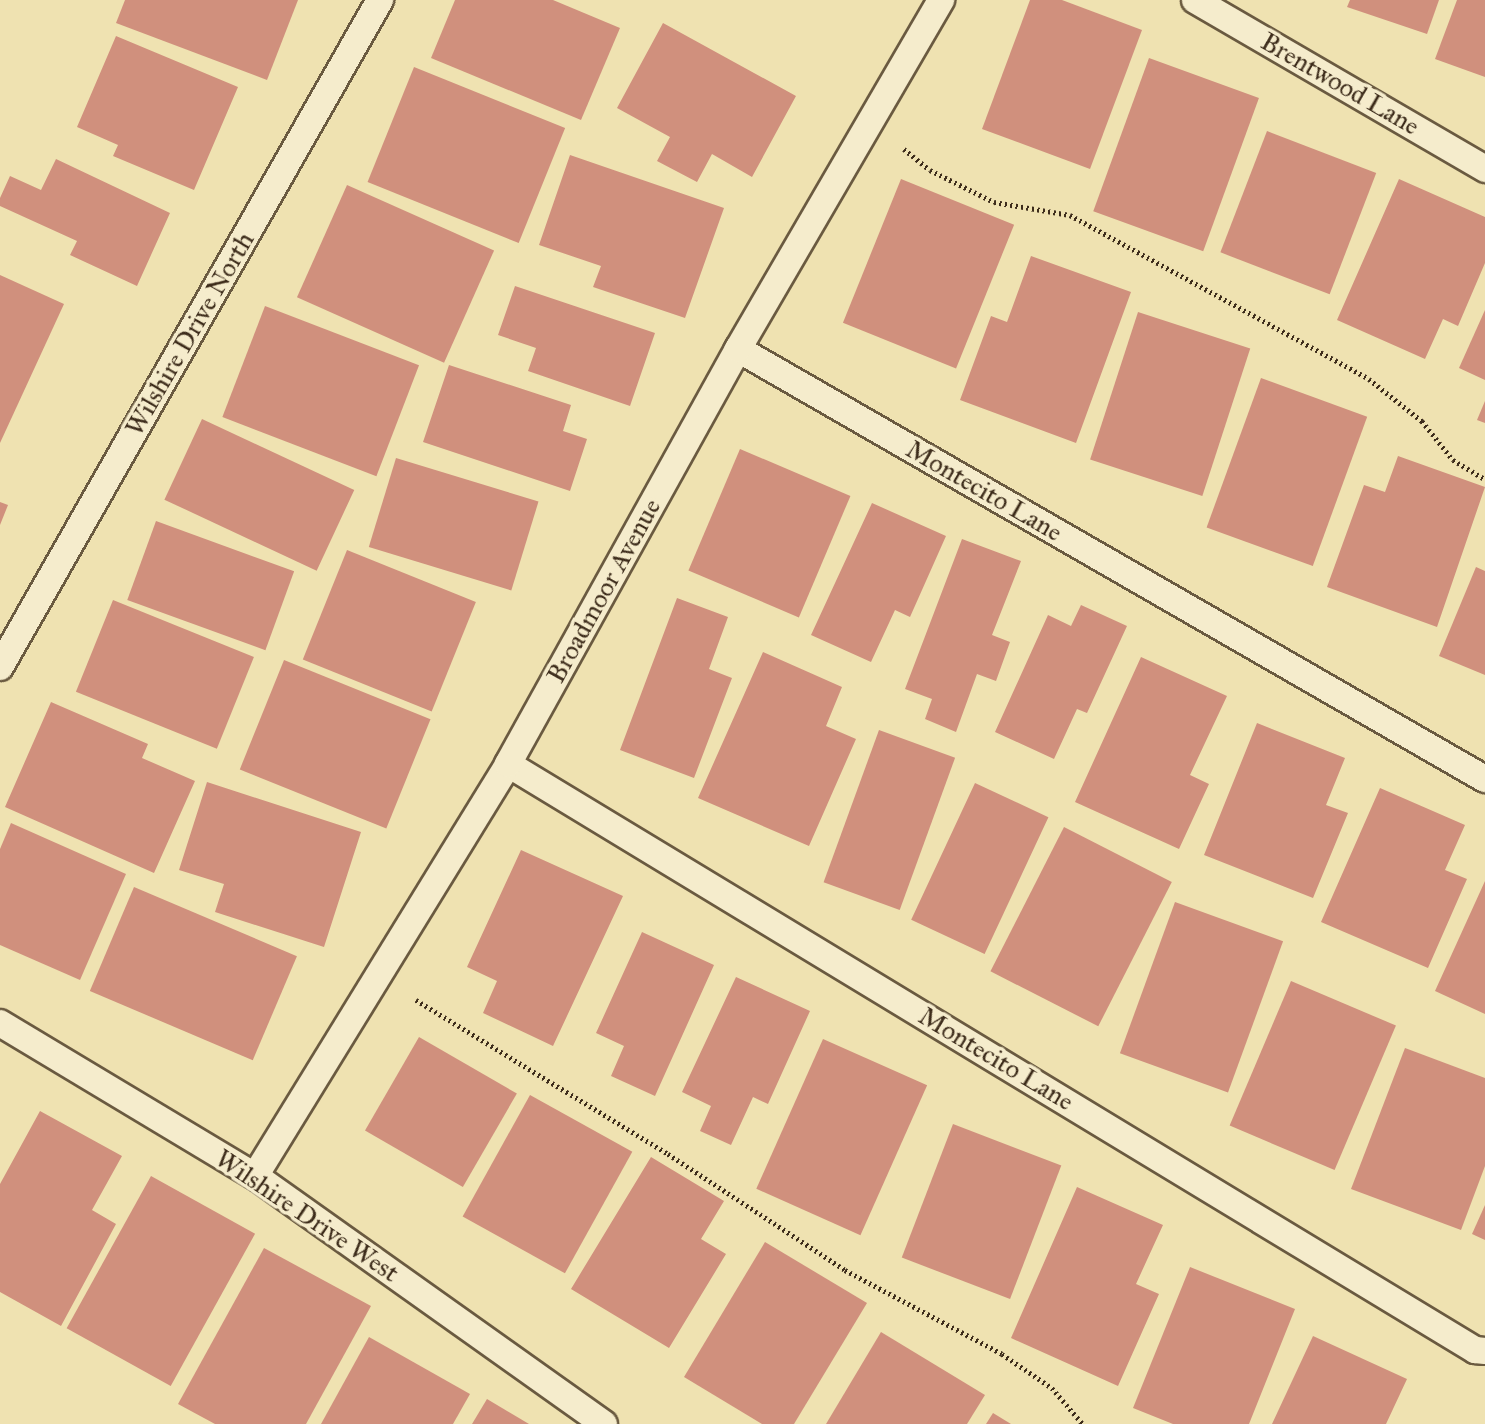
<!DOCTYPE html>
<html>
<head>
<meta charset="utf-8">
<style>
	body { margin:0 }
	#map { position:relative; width:1485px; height:1424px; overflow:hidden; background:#efe2b1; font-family:"IM FELL Great Primer",serif }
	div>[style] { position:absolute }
	.building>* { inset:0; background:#d0907d; transform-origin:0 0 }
	.path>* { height:4.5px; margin-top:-2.25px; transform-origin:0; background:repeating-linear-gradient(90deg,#3d2c1b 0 2px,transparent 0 5.5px) }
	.roads { filter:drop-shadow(2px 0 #6a5a40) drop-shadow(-2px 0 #6a5a40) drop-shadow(0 2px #6a5a40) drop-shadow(0 -2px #6a5a40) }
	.service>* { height:26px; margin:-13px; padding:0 13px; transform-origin:13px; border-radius:13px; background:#f5eccc }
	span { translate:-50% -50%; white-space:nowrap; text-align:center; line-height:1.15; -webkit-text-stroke:7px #f5eccc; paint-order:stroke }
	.street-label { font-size:26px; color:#3d2c1b }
</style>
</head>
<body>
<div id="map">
	<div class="building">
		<div style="clip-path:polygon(125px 0,298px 0,267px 80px,116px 23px)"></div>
		<div style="clip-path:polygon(455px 0,553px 0,620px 28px,581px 120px,431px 58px)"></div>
		<div style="clip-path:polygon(1030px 0,1062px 0,1142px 30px,1090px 169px,982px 129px)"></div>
		<div style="clip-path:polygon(1350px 0,1439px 0,1427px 34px,1347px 7px)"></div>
		<div style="clip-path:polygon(1457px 0,1485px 0,1485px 77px,1435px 59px)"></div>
		<div style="clip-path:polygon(663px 23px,796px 96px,752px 177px,712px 154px,697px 182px,657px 161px,670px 137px,617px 108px)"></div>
		<div style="clip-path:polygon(116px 36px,238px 87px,194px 190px,113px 156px,118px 145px,77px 127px)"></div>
		<div style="left:1149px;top:58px;width:117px;height:163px;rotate:20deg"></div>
		<div style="left:414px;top:67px;width:163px;height:124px;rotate:22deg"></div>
		<div style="left:1267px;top:131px;width:117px;height:130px;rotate:21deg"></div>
		<div style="clip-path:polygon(570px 155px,724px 208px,685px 318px,593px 287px,601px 266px,539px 245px)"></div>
		<div style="clip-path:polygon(56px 159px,170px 213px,137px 286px,70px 255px,77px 241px,0 206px,0 198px,10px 176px,41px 190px)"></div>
		<div style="left:901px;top:179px;width:122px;height:155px;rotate:22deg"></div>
		<div style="clip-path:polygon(1399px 179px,1485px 217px,1485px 263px,1458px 326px,1443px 319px,1425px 359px,1337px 320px)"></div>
		<div style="left:347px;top:185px;width:161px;height:123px;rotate:24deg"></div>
		<div style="clip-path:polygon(1031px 256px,1131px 292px,1076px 443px,960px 400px,991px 316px,1007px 322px)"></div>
		<div style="clip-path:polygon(0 275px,64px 304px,0 443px)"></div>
		<div style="clip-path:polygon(515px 286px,655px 333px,630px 406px,528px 371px,536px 348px,498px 335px)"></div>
		<div style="left:265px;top:306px;width:165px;height:119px;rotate:21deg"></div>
		<div style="clip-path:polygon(1485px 310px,1485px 380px,1459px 368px)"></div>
		<div style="left:1138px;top:312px;width:118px;height:155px;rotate:18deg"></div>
		<div style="clip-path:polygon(449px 365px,571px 405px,563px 431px,587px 439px,570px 491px,423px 442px)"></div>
		<div style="left:1261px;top:378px;width:113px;height:159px;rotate:20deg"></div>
		<div style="clip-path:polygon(1485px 401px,1485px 423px,1477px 420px)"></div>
		<div style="left:202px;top:419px;width:168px;height:89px;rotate:25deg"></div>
		<div style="left:740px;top:449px;width:120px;height:132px;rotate:23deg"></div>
		<div style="clip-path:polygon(1398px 456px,1485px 487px,1437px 627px,1327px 587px,1364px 485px,1385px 492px)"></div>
		<div style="left:396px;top:458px;width:149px;height:93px;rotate:17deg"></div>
		<div style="clip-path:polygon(0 502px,8px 505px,0 525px)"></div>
		<div style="clip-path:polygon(872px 503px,946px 536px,910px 617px,895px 610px,871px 662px,811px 635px)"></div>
		<div style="left:156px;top:521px;width:147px;height:84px;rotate:20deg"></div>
		<div style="clip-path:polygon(962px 539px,1021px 561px,992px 635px,1010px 642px,996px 681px,977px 674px,956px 732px,925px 719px,932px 699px,905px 689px)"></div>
		<div style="left:347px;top:550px;width:139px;height:118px;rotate:22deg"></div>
		<div style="clip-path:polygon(1476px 567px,1485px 571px,1485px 675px,1439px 656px)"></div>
		<div style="clip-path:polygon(677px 598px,728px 617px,709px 669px,732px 678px,694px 778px,620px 750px)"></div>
		<div style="left:113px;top:600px;width:152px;height:99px;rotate:22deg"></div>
		<div style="clip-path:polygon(1081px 605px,1127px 626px,1087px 713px,1077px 709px,1054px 759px,995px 732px,1048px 615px,1071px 626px)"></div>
		<div style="clip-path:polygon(763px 652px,842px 687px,826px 726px,856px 739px,809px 846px,698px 798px)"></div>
		<div style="clip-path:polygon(1141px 657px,1227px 696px,1190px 775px,1209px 784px,1179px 849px,1075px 802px)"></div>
		<div style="left:284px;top:660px;width:158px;height:118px;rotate:22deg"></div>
		<div style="clip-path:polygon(51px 702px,148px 744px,142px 758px,195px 781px,154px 873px,5px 807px)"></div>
		<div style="clip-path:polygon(1257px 723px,1345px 758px,1326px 805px,1348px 813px,1313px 898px,1204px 855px)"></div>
		<div style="left:879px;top:730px;width:81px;height:162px;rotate:20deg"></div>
		<div style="clip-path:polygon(207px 782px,361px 832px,324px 947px,215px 912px,224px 884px,179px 870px)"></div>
		<div style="left:975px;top:783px;width:81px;height:151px;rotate:25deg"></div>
		<div style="clip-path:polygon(1380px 788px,1465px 825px,1445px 870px,1467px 879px,1428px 968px,1321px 922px)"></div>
		<div style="clip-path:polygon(11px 823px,126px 874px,80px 980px,0 945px,0 849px)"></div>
		<div style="left:1064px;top:827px;width:121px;height:162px;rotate:27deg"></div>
		<div style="clip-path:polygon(521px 850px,623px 896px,553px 1046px,483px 1013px,497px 981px,467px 967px)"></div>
		<div style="clip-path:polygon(1485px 881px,1485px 1014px,1435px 991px)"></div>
		<div style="left:134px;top:887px;width:177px;height:113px;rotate:23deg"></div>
		<div style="left:1175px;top:902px;width:115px;height:161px;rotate:20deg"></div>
		<div style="clip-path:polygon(642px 932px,714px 965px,655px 1096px,611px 1076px,624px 1046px,596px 1033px)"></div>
		<div style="clip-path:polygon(736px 977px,810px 1011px,768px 1104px,753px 1097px,731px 1145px,700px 1131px,711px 1106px,682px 1092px)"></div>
		<div style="left:1291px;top:981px;width:114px;height:157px;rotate:23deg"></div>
		<div style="left:419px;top:1037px;width:113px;height:108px;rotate:30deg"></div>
		<div style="left:823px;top:1039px;width:114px;height:164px;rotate:24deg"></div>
		<div style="clip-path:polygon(1405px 1048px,1485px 1078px,1485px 1166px,1461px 1230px,1351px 1189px)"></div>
		<div style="left:530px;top:1095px;width:117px;height:139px;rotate:29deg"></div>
		<div style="clip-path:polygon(40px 1111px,122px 1156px,92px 1210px,116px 1224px,61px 1326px,0 1292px,0 1184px)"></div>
		<div style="left:953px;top:1124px;width:116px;height:143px;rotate:21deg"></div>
		<div style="clip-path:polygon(651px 1157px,724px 1201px,701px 1239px,726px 1254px,669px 1348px,571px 1289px)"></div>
		<div style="left:151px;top:1176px;width:119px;height:174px;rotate:29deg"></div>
		<div style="clip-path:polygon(1077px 1187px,1163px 1225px,1136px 1284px,1159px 1294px,1118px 1386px,1011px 1338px)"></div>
		<div style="clip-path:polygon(1485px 1205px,1485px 1240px,1472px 1234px)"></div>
		<div style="clip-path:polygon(765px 1242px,867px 1303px,794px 1424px,762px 1424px,684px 1377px)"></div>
		<div style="clip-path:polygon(264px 1248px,371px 1306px,306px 1424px,215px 1424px,178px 1404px)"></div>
		<div style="clip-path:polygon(1190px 1267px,1295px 1309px,1249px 1424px,1173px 1424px,1133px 1408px)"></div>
		<div style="clip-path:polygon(881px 1332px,985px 1395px,967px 1424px,826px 1424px)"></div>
		<div style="clip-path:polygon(1313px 1336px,1407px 1379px,1386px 1424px,1272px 1424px)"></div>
		<div style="clip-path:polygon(369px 1337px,470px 1394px,453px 1424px,321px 1424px)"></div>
		<div style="clip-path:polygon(487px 1399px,529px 1424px,472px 1424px)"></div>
		<div style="clip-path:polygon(993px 1413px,1011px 1424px,986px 1424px)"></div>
	</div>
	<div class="path">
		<div style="left:904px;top:149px;width:33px;rotate:39deg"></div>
		<div style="left:930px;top:170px;width:72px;rotate:26.6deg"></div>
		<div style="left:994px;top:202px;width:77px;rotate:9.7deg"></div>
		<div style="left:1070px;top:215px;width:341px;rotate:28.7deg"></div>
		<div style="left:1369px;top:379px;width:68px;rotate:38.4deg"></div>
		<div style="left:1422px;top:421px;width:50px;rotate:51.5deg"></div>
		<div style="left:1453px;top:460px;width:37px;rotate:31deg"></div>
		<div style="left:416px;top:1000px;width:295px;rotate:31.4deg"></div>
		<div style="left:668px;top:1154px;width:212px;rotate:33.2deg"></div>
		<div style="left:845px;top:1270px;width:178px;rotate:28.1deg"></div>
		<div style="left:1002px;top:1354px;width:60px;rotate:34.2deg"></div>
		<div style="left:1052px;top:1388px;width:48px;rotate:49.3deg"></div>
	</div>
	<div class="roads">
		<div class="service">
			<div style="left:1195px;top:0;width:336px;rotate:30.2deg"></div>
			<div style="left:738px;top:349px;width:862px;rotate:29.93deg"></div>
			<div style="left:0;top:667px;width:768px;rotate:-60.33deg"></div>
			<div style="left:508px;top:764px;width:1131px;rotate:31.22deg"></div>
			<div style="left:1475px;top:1350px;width:10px;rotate:6deg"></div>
			<div style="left:0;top:1023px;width:297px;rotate:31deg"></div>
			<div style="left:255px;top:1176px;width:428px;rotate:35.4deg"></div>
			<div style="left:255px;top:1176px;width:483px;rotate:-58.4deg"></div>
			<div style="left:508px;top:764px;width:474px;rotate:-61deg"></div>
			<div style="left:738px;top:349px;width:404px;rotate:-59.8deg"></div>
		</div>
	</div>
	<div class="street-label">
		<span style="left:1340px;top:84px;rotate:30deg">Brentwood Lane</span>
		<span style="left:190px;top:334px;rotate:-60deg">Wilshire Drive North</span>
		<span style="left:984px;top:491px;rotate:30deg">Montecito Lane</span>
		<span style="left:604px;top:591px;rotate:-61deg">Broadmoor Avenue</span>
		<span style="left:996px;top:1059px;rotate:31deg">Montecito Lane</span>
		<span style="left:307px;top:1216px;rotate:34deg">Wilshire Drive West</span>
	</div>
</div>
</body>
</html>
